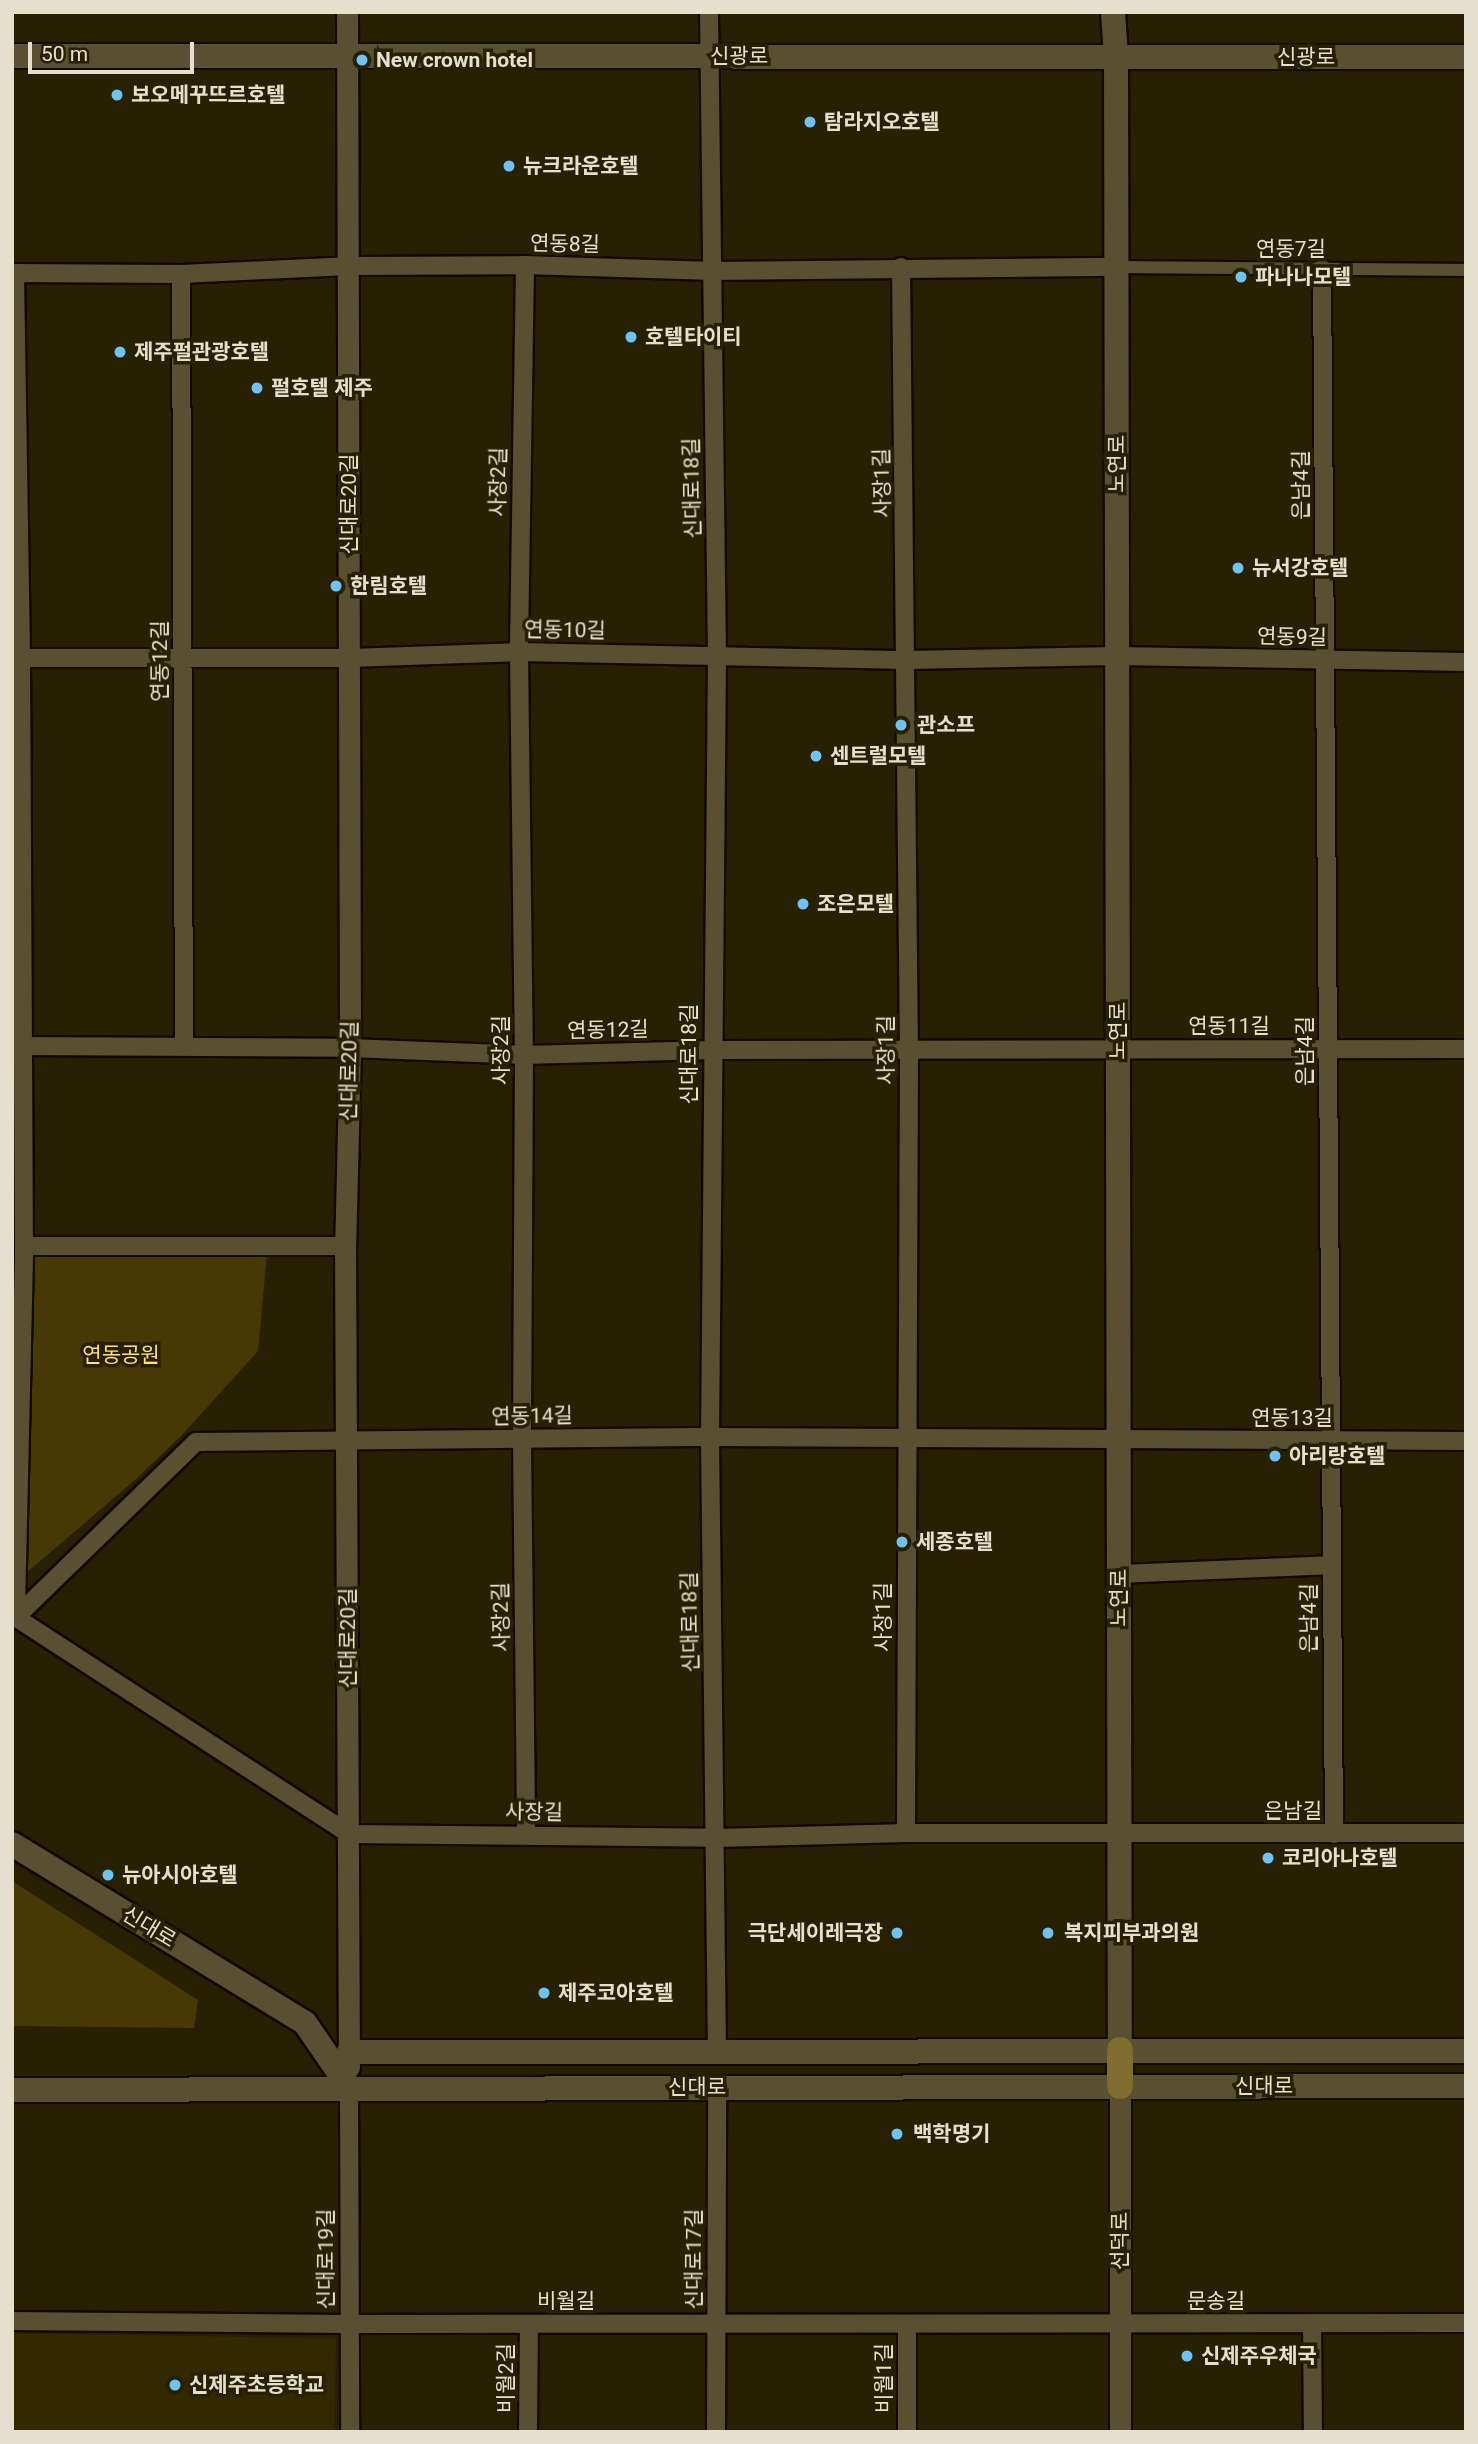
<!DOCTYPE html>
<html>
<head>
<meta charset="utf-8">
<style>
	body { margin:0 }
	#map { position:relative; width:1478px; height:2444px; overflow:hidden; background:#282002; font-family:Roboto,"Noto Sans KR",sans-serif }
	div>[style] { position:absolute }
	.built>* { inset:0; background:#332900; transform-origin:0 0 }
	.green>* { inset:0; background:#473905 }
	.roads { filter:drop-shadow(2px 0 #100a00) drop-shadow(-2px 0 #100a00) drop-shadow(0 2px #100a00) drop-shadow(0 -2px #100a00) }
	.pedestrian>* { height:12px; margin:-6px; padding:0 6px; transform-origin:6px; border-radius:6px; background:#595031 }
	.minor>* { height:18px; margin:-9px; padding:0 9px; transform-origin:9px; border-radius:9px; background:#595031 }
	.tertiary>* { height:21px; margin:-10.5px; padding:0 10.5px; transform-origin:10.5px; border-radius:10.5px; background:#595031 }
	.secondary>* { height:24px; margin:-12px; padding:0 12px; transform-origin:12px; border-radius:12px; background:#595031 }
	.primary>* { height:26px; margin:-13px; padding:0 13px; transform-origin:13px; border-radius:13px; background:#7e6d2f }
	.dots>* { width:19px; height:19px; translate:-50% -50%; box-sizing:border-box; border:4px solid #282002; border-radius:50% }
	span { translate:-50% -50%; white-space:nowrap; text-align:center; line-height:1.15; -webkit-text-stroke:7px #282002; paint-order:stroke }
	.street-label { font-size:21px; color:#e5e0ce }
	.poi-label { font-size:21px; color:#e5e0ce; font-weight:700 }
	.left { translate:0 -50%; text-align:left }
	.right { translate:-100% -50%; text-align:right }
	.park-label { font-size:21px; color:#fce07b }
	.frame { position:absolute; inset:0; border:14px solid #e5e0ce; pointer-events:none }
	.scale { position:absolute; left:28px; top:42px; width:166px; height:32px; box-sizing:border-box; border:4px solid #e5e0ce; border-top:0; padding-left:9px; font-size:21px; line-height:24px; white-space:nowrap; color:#e5e0ce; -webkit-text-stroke:5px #282002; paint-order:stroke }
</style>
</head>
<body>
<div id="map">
	<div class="built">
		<div style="left:12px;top:2333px;width:324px;height:99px;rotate:1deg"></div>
	</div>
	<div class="green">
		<div style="clip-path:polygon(267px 1254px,258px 1351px,181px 1436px,135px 1480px,18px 1580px,24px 1257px)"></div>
		<div style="clip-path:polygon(12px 1881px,198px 2000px,194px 2028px,12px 2026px)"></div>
	</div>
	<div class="roads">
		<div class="pedestrian">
			<div style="left:1117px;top:267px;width:349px;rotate:0.5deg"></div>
		</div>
		<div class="minor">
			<div style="left:709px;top:12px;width:643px;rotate:89.29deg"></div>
			<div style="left:717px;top:655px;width:782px;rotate:90.51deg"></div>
			<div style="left:710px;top:1437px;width:615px;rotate:89.35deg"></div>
			<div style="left:525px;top:265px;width:387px;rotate:90.9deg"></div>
			<div style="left:519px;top:652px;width:403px;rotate:89.3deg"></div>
			<div style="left:524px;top:1055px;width:384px;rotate:90.3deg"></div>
			<div style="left:522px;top:1439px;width:395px;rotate:89.4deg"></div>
			<div style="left:901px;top:267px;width:784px;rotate:89.42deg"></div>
			<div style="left:909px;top:1051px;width:782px;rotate:90.22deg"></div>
			<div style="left:1322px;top:269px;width:1565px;rotate:89.56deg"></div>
			<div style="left:12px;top:273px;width:169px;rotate:0.3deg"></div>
			<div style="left:181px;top:274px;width:167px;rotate:-2.7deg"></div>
			<div style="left:348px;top:266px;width:177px;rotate:-0.3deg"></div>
			<div style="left:525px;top:265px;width:188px;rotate:1.8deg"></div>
			<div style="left:713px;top:271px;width:404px;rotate:-0.6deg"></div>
			<div style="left:15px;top:273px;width:384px;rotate:89.1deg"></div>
			<div style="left:21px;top:657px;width:600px;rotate:89.71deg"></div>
			<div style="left:24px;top:1257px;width:360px;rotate:91.3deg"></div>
			<div style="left:181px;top:274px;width:773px;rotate:89.78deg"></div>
			<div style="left:12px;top:658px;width:338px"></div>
			<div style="left:350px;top:658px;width:169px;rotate:-2deg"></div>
			<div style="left:519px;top:652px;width:388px;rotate:1.2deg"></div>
			<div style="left:907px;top:660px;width:210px;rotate:-1.1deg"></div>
			<div style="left:1117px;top:656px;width:349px;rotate:1deg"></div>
			<div style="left:12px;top:1046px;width:338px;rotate:0.3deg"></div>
			<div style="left:350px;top:1048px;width:174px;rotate:2.3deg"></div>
			<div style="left:524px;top:1055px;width:187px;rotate:-1.5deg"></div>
			<div style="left:711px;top:1050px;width:755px;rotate:-0.08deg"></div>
			<div style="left:24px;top:1246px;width:321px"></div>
			<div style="left:1119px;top:1574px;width:213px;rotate:-2.4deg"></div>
			<div style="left:12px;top:1615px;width:402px;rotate:33deg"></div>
			<div style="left:349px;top:1834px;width:367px;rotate:0.6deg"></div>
			<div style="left:716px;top:1838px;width:190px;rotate:-1.5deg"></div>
			<div style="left:906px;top:1833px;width:560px"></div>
			<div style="left:16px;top:1617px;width:251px;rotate:-44.2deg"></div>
			<div style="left:196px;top:1442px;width:514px;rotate:-0.56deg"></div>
			<div style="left:710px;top:1437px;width:756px;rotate:0.3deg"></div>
			<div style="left:349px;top:2087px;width:345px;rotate:89.8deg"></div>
			<div style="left:12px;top:2321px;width:337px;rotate:0.5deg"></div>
			<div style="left:349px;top:2324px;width:1117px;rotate:-0.05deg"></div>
			<div style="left:907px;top:2324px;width:108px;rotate:90deg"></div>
			<div style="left:1312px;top:2324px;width:108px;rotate:89.5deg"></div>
			<div style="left:528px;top:2432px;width:108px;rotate:-89.5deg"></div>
			<div style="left:716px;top:2432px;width:345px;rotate:-89.8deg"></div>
		</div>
		<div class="tertiary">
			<div style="left:347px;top:12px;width:1036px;rotate:89.83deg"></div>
			<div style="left:350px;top:1048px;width:198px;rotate:91.4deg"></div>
			<div style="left:345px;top:1246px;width:821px;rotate:89.72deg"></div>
			<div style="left:1120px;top:2432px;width:346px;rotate:-90deg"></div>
		</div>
		<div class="secondary">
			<div style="left:1113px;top:12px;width:44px;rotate:86.1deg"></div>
			<div style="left:1116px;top:56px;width:1994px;rotate:89.89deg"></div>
			<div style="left:12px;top:56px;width:1454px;rotate:0.04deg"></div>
			<div style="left:12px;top:1844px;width:343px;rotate:31.4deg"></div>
			<div style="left:305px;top:2023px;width:78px;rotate:55.5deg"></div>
			<div style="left:349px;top:2052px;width:1117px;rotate:-0.05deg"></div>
			<div style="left:12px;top:2090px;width:1454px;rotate:-0.16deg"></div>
		</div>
		<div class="primary">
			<div style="left:1120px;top:2050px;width:36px;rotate:90deg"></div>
		</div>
	</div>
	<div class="dots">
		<div style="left:362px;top:60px;background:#70c2f4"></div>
		<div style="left:117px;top:95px;background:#70c2f4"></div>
		<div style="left:810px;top:122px;background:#70c2f4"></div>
		<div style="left:509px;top:166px;background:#70c2f4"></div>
		<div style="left:1241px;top:277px;background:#70c2f4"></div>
		<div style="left:631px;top:337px;background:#70c2f4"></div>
		<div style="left:120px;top:352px;background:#70c2f4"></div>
		<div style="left:257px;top:388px;background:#70c2f4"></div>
		<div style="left:1238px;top:568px;background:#70c2f4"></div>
		<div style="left:336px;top:586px;background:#70c2f4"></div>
		<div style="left:901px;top:725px;background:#70c2f4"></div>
		<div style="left:816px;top:756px;background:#70c2f4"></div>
		<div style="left:803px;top:904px;background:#70c2f4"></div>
		<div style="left:1275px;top:1456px;background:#70c2f4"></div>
		<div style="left:902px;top:1542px;background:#70c2f4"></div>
		<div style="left:1268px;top:1858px;background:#70c2f4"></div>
		<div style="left:108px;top:1875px;background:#70c2f4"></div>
		<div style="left:897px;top:1933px;background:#70c2f4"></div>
		<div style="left:1048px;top:1933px;background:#70c2f4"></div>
		<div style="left:544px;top:1993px;background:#70c2f4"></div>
		<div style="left:897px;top:2134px;background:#70c2f4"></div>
		<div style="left:1187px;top:2356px;background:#70c2f4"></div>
		<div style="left:175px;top:2385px;background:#70c2f4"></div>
	</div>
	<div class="street-label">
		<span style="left:739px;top:56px">신광로</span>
		<span style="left:1306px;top:57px">신광로</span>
		<span style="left:565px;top:244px;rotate:1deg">연동8길</span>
		<span style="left:1291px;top:249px">연동7길</span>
		<span style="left:1117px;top:464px;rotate:-90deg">노연로</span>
		<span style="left:498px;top:482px;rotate:-89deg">사장2길</span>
		<span style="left:882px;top:483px;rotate:-91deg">사장1길</span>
		<span style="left:1301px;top:485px;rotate:-90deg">은남4길</span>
		<span style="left:692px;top:488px;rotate:-91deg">신대로18길</span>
		<span style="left:349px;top:504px;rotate:-90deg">신대로20길</span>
		<span style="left:565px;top:630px;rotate:1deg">연동10길</span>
		<span style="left:1292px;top:637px;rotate:1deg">연동9길</span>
		<span style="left:160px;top:661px;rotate:-90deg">연동12길</span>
		<span style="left:1229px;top:1026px">연동11길</span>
		<span style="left:608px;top:1030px;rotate:-1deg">연동12길</span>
		<span style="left:1118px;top:1031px;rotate:-90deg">노연로</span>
		<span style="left:501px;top:1050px;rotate:-90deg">사장2길</span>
		<span style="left:886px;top:1050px;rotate:-90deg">사장1길</span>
		<span style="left:1305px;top:1051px;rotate:-90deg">은남4길</span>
		<span style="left:689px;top:1054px;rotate:-90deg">신대로18길</span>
		<span style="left:349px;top:1071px;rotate:-89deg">신대로20길</span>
		<span style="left:532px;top:1416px;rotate:-1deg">연동14길</span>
		<span style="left:1292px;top:1418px">연동13길</span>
		<span style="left:1119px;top:1598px;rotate:-90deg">노연로</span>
		<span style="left:501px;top:1617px;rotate:-91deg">사장2길</span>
		<span style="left:883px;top:1617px;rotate:-90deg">사장1길</span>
		<span style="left:1309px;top:1618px;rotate:-90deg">은남4길</span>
		<span style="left:690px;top:1622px;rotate:-91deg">신대로18길</span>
		<span style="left:348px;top:1638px;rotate:-90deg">신대로20길</span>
		<span style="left:1293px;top:1811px">은남길</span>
		<span style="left:534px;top:1812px;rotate:1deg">사장길</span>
		<span style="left:149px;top:1927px;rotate:31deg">신대로</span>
		<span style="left:1264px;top:2086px">신대로</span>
		<span style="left:697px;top:2087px">신대로</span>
		<span style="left:1120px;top:2241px;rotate:-90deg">선덕로</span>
		<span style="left:326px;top:2259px;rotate:-90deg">신대로19길</span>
		<span style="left:694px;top:2259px;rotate:-90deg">신대로17길</span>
		<span style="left:566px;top:2301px">비월길</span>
		<span style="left:1216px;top:2301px">문송길</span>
		<span style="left:506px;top:2378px;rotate:-90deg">비월2길</span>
		<span style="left:884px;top:2378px;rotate:-90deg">비월1길</span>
	</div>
	<div class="poi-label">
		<span class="left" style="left:376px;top:60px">New crown hotel</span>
		<span class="left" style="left:131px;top:95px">보오메꾸뜨르호텔</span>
		<span class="left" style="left:824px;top:122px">탐라지오호텔</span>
		<span class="left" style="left:523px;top:166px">뉴크라운호텔</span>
		<span class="left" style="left:1255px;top:277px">파나나모텔</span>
		<span class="left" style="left:645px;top:337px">호텔타이티</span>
		<span class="left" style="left:134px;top:352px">제주펄관광호텔</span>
		<span class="left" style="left:271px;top:388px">펄호텔 제주</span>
		<span class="left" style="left:1252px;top:568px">뉴서강호텔</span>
		<span class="left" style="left:350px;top:586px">한림호텔</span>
		<span class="left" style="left:917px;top:725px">관소프</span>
		<span class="left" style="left:830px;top:756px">센트럴모텔</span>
		<span class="left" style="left:817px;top:904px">조은모텔</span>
		<span class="left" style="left:1289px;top:1456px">아리랑호텔</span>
		<span class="left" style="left:916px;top:1542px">세종호텔</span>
		<span class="left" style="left:1282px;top:1858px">코리아나호텔</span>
		<span class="left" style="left:122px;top:1875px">뉴아시아호텔</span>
		<span class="right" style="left:883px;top:1933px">극단세이레극장</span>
		<span class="left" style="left:1064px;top:1933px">복지피부과의원</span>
		<span class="left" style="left:558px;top:1993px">제주코아호텔</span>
		<span class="left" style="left:913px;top:2134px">백학명기</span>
		<span class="left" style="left:1201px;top:2356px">신제주우체국</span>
		<span class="left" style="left:189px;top:2385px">신제주초등학교</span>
	</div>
	<div class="park-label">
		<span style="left:121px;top:1355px">연동공원</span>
	</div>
	<div class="frame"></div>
	<div class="scale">50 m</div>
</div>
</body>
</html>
